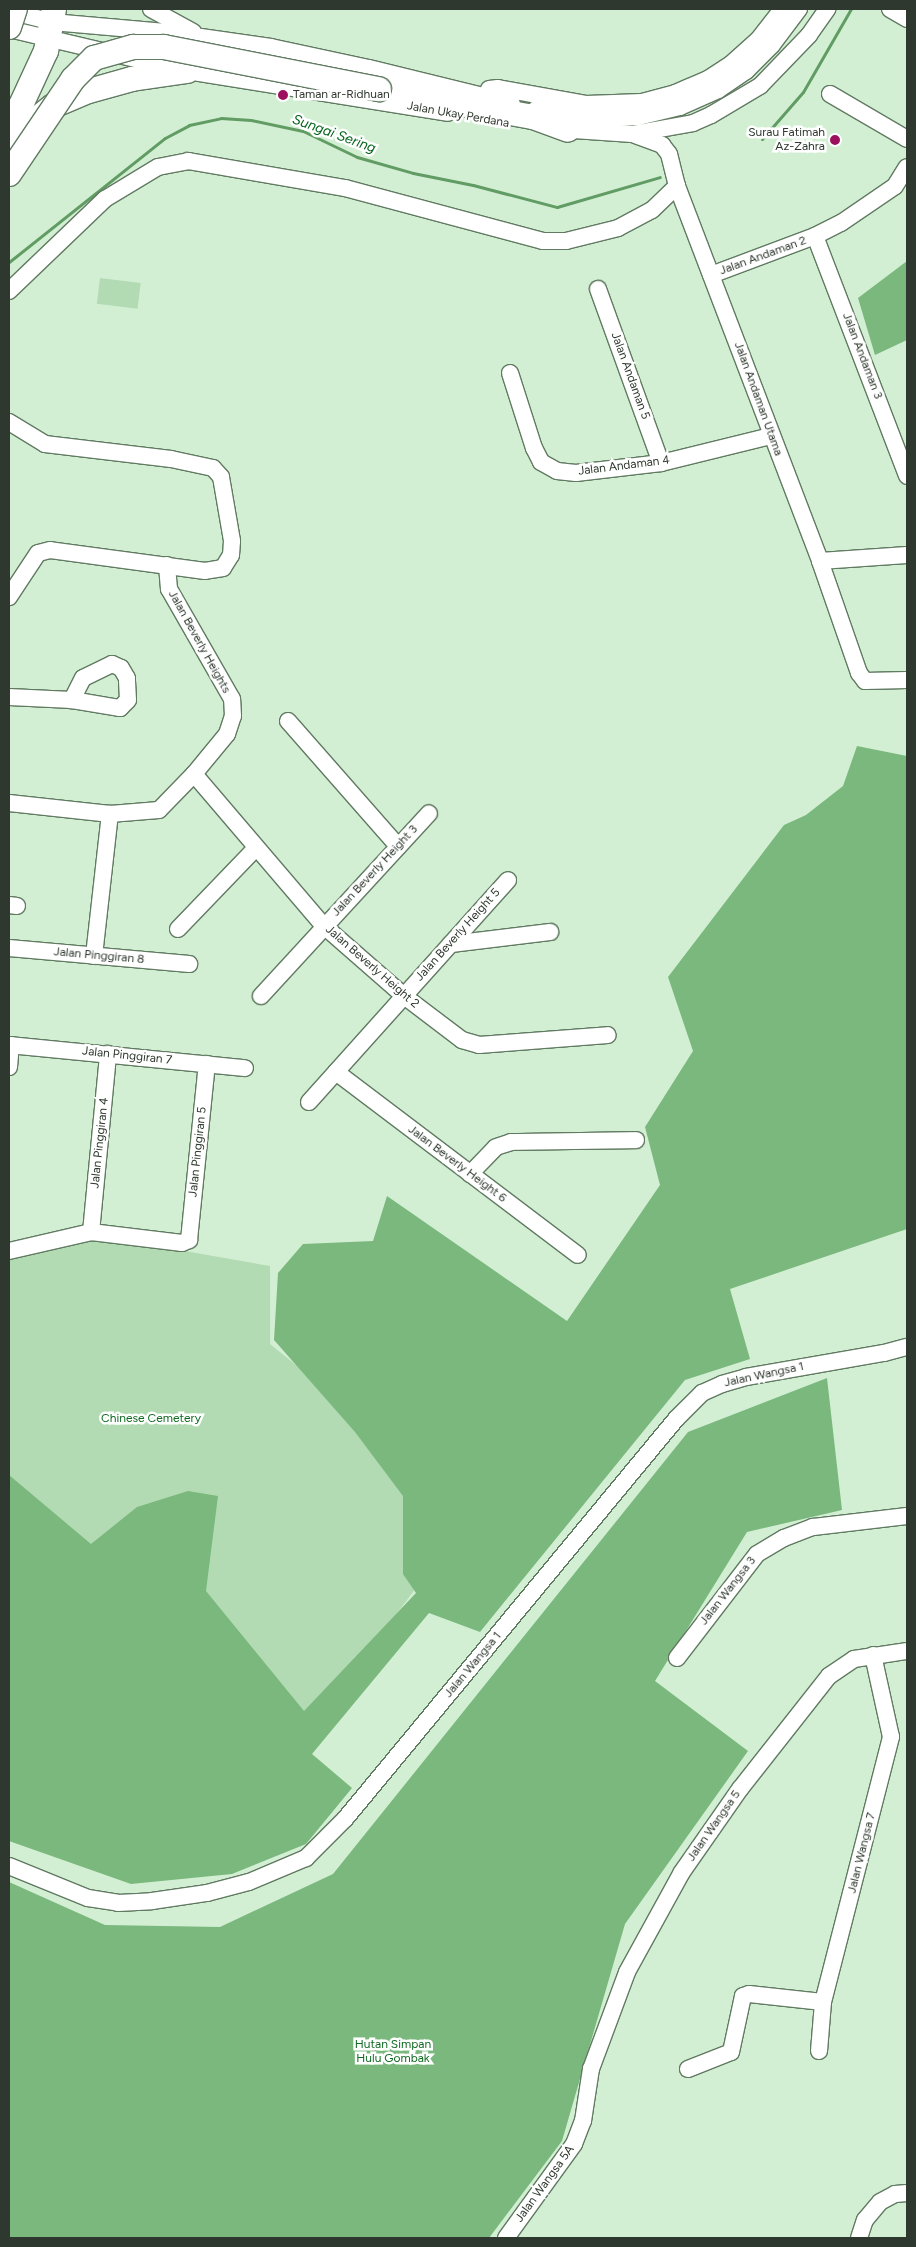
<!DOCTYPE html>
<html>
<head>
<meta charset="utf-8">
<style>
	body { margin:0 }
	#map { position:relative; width:916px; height:2247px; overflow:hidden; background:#d3efd3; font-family:Figtree,sans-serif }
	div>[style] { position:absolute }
	.green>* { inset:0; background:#b3dbb3; transform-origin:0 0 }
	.forest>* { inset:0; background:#7ab87d }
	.stream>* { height:3px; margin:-1.5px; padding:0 1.5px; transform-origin:1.5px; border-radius:1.5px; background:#609c63 }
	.roads { filter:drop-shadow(1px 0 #617a62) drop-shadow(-1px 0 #617a62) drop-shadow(0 1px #617a62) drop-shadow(0 -1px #617a62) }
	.minor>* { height:16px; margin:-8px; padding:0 8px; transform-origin:8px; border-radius:8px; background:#fff }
	.highway>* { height:24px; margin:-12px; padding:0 12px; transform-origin:12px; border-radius:12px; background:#fff }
	.bridges { filter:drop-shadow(1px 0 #617a62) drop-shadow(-1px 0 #617a62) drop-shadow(0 1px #617a62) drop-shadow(0 -1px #617a62) }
	.highway-bridge>* { height:24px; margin:-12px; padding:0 12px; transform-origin:12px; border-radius:12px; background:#fff }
	.dots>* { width:14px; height:14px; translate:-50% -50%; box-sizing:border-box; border:2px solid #fff; border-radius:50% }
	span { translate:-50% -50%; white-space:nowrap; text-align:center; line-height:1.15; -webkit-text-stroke:5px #fff; paint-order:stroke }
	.poi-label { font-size:12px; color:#2e382e }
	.left { translate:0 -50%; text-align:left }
	.right { translate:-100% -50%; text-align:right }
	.street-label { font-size:12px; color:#2e382e }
	.park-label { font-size:12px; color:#106a21 }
	.water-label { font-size:14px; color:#006218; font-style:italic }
	.frame { position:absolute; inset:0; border:10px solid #2e382e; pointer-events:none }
</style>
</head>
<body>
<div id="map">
	<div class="green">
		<div style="left:100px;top:278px;width:41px;height:26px;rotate:7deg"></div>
		<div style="clip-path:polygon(80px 1240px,145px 1244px,270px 1266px,270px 1344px,332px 1394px,405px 1467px,419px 1584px,301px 1741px,9px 1476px,9px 1254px)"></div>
	</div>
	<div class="forest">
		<div style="clip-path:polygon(907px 261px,907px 340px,875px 355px,858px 298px)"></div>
		<div style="clip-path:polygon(857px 746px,907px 756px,907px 1229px,730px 1289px,750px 1359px,685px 1380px,480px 1632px,429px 1613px,312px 1754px,352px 1788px,306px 1844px,232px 1874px,131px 1884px,9px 1841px,9px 1475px,91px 1544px,137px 1507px,188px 1491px,218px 1496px,206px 1591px,304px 1711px,416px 1593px,403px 1574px,403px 1496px,355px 1432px,274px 1340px,278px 1273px,303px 1244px,373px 1241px,387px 1196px,567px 1321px,660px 1185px,645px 1127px,693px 1051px,668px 977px,784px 825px,806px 815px,843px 786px)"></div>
		<div style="clip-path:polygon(827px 1378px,842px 1510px,747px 1532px,655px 1681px,748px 1751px,625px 1924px,562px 2141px,489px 2238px,9px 2238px,9px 1882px,105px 1925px,220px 1927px,333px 1874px,688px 1432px)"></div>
	</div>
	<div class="stream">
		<div style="left:762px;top:139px;width:62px;rotate:-48.9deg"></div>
		<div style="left:803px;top:92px;width:96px;rotate:-60deg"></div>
		<div style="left:9px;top:262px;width:199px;rotate:-38.5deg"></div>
		<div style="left:165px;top:138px;width:27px;rotate:-28deg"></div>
		<div style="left:189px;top:125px;width:33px;rotate:-12deg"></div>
		<div style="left:221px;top:118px;width:30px;rotate:4deg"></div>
		<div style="left:251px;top:120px;width:53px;rotate:11.9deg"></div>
		<div style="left:303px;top:131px;width:60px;rotate:25.7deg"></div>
		<div style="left:357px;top:157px;width:58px;rotate:15.9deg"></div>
		<div style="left:413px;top:173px;width:61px;rotate:11.3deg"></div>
		<div style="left:473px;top:185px;width:87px;rotate:14.7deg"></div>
		<div style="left:557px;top:207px;width:107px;rotate:-16.2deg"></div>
	</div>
	<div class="roads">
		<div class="minor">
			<div style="left:151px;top:9px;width:48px;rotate:28.7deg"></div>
			<div style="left:890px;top:9px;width:20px;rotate:30deg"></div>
			<div style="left:9px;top:11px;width:44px;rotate:14.3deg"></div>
			<div style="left:52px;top:22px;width:114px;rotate:5deg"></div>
			<div style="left:166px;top:32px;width:106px;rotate:8.1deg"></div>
			<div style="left:271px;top:47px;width:100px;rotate:12.1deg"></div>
			<div style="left:369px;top:68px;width:147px;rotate:13.8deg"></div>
			<div style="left:9px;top:29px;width:183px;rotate:13.3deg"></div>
			<div style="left:187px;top:71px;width:264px;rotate:9.1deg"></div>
			<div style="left:489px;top:89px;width:9px;rotate:-6deg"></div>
			<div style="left:498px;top:88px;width:89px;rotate:10.3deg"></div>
			<div style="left:586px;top:104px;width:56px;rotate:-2deg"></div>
			<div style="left:642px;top:102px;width:34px;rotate:-15deg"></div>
			<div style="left:675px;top:93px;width:36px;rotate:-23deg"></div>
			<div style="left:708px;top:79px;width:27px;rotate:-33deg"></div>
			<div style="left:731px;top:64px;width:36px;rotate:-42deg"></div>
			<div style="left:758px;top:40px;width:39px;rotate:-52deg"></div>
			<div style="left:830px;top:94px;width:89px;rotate:30.3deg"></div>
			<div style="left:536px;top:109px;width:66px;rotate:8.7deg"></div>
			<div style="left:601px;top:119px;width:37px;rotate:-3deg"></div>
			<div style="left:638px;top:117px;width:43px;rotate:-13.4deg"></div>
			<div style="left:680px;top:107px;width:42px;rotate:-24.1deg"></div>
			<div style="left:718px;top:90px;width:34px;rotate:-34deg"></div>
			<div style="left:746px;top:71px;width:37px;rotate:-45deg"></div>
			<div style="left:772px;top:45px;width:45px;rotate:-53.1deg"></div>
			<div style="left:559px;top:129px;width:73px;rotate:3.9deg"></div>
			<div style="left:632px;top:134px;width:62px;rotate:-10.2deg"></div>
			<div style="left:693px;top:123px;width:20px;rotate:-24deg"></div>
			<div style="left:711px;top:115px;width:57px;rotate:-30.6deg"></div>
			<div style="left:760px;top:86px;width:71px;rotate:-46.1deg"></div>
			<div style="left:809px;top:35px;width:32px;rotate:-55deg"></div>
			<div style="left:635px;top:135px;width:29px;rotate:20deg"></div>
			<div style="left:662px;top:145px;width:11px;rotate:52deg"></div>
			<div style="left:669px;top:154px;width:33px;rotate:76deg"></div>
			<div style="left:677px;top:186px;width:401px;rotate:69.1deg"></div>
			<div style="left:820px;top:561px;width:119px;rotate:70.8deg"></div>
			<div style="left:859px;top:673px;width:10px;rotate:53deg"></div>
			<div style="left:865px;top:681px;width:42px;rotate:-1.4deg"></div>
			<div style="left:815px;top:236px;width:257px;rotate:69deg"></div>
			<div style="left:711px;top:275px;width:111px;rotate:-20.6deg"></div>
			<div style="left:815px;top:236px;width:29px;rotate:-27deg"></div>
			<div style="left:841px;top:223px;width:65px;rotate:-34.4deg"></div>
			<div style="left:895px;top:186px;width:22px;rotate:-58deg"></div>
			<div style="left:598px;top:289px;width:185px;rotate:70.1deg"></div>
			<div style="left:9px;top:291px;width:133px;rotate:-43.8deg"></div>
			<div style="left:105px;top:199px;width:62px;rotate:-31.1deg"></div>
			<div style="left:158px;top:167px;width:31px;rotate:-11deg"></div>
			<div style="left:188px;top:161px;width:159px;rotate:9.8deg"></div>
			<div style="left:345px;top:188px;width:205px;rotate:15deg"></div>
			<div style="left:543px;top:241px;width:23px"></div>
			<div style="left:566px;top:241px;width:54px;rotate:-14deg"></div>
			<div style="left:618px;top:228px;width:38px;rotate:-28deg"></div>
			<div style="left:652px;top:210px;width:35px;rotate:-44deg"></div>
			<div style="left:510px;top:373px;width:79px;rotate:72.3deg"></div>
			<div style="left:534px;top:448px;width:16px;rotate:63deg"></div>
			<div style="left:541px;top:462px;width:18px;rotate:29deg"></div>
			<div style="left:557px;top:471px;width:19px;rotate:6deg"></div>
			<div style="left:576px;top:473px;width:86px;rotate:-6.7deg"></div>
			<div style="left:661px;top:463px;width:113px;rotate:-13.8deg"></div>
			<div style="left:9px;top:422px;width:42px;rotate:31.4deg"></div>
			<div style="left:45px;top:444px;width:127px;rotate:6.8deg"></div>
			<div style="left:171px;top:459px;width:43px;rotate:12.1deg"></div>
			<div style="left:213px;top:468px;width:12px;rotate:48deg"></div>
			<div style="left:221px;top:477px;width:65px;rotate:80.2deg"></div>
			<div style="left:232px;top:541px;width:14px;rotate:94deg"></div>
			<div style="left:231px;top:555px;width:15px;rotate:122deg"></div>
			<div style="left:223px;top:568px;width:18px;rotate:171deg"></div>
			<div style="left:205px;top:571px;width:156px;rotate:-172.3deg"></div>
			<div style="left:50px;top:550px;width:12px;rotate:166deg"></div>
			<div style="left:38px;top:553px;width:53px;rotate:123.4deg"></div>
			<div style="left:820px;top:561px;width:87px;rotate:-3.9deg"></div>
			<div style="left:9px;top:697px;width:63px;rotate:2.7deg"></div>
			<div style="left:72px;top:700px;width:49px;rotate:9.5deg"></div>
			<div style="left:120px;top:708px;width:11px;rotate:-45deg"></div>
			<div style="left:128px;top:700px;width:22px;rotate:-93deg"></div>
			<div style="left:127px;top:678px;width:12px;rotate:-121deg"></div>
			<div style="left:121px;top:668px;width:10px;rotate:-156deg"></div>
			<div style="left:112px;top:664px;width:32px;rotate:154deg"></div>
			<div style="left:83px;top:678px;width:25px;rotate:117deg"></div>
			<div style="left:288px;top:721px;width:167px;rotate:48.7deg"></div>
			<div style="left:194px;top:774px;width:200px;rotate:49.5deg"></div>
			<div style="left:324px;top:926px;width:106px;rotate:41.2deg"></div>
			<div style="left:404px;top:996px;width:73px;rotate:37.2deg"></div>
			<div style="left:462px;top:1040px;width:18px;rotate:16deg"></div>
			<div style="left:479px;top:1045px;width:129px;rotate:-4.4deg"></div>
			<div style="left:9px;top:803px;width:102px;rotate:6.2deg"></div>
			<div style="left:110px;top:814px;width:49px;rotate:-4.7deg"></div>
			<div style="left:159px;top:810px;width:50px;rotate:-45.8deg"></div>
			<div style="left:194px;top:774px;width:52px;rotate:-50.5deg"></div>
			<div style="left:227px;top:734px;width:19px;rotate:-72deg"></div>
			<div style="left:233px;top:716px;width:17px;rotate:-93deg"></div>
			<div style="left:232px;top:699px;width:127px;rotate:-119.8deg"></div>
			<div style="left:169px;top:589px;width:24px;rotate:-95deg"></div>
			<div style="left:9px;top:905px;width:8px;rotate:7deg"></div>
			<div style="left:178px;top:929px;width:112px;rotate:-46.1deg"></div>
			<div style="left:451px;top:944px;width:100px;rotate:-6.9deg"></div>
			<div style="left:9px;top:948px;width:181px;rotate:5.1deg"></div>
			<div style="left:94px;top:956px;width:143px;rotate:-83.6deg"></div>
			<div style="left:261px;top:996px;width:248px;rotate:-47.4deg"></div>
			<div style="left:9px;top:1045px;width:237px;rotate:5.6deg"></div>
			<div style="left:9px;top:1067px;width:22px;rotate:-85deg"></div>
			<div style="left:336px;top:1072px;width:303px;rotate:37.1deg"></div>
			<div style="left:309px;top:1102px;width:298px;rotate:-48.1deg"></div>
			<div style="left:470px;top:1174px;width:37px;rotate:-46deg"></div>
			<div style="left:496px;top:1147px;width:16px;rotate:-18deg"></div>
			<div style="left:511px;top:1142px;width:125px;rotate:-0.9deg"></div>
			<div style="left:91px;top:1232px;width:179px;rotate:-84.5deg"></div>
			<div style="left:9px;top:1251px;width:84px;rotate:-13deg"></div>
			<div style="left:91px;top:1232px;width:92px;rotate:6.9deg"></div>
			<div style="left:182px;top:1243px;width:8px;rotate:-23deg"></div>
			<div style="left:189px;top:1240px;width:177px;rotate:-84.2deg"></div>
			<div style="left:677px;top:1658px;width:131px;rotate:-52.4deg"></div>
			<div style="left:757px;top:1554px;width:31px;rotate:-31deg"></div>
			<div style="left:784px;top:1538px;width:31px;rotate:-21deg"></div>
			<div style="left:813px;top:1527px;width:95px;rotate:-6.7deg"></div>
			<div style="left:9px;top:1866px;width:85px;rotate:22.1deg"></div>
			<div style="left:88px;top:1898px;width:30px;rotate:9deg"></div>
			<div style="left:118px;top:1903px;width:34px;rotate:-3deg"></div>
			<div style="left:152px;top:1901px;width:56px;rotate:-8.3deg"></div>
			<div style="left:207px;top:1893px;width:43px;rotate:-14.7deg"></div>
			<div style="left:249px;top:1882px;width:62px;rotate:-22.8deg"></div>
			<div style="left:306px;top:1858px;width:55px;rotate:-45deg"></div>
			<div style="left:345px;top:1819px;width:519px;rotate:-50.39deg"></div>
			<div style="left:676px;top:1419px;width:37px;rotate:-45deg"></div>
			<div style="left:702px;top:1393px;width:22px;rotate:-24deg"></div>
			<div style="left:722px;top:1384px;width:25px;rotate:-16deg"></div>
			<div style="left:746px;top:1377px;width:140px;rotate:-9.9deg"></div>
			<div style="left:884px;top:1353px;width:24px;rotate:-15deg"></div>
			<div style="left:819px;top:2051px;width:49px;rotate:-85.3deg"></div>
			<div style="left:823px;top:2002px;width:274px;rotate:-75.6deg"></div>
			<div style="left:891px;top:1737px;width:84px;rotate:-102.4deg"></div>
			<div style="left:688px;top:2069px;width:46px;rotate:-21.6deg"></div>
			<div style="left:731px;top:2052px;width:57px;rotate:-77.9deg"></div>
			<div style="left:743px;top:1996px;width:6px;rotate:-18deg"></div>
			<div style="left:749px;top:1994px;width:74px;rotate:6.2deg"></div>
			<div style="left:506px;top:2238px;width:116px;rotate:-54.1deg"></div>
			<div style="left:574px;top:2144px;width:25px;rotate:-69deg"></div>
			<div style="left:583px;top:2121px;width:53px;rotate:-81.3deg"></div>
			<div style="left:591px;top:2069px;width:103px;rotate:-69.6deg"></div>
			<div style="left:627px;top:1972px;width:114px;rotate:-61.2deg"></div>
			<div style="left:682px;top:1872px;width:101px;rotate:-55.1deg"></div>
			<div style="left:740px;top:1789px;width:144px;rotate:-51.8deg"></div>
			<div style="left:829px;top:1676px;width:30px;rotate:-34deg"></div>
			<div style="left:854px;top:1659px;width:54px;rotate:-8.6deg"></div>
			<div style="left:859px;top:2238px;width:19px;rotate:-72deg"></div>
			<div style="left:865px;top:2220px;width:23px;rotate:-50deg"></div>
			<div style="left:880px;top:2202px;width:17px;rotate:-28deg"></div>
			<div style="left:895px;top:2194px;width:12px;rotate:-5deg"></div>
		</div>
		<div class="highway">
			<div style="left:379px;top:89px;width:157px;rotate:10.3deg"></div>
			<div style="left:533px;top:117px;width:37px;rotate:20deg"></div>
			<div style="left:9px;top:123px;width:22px;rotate:-56deg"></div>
			<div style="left:21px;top:105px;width:60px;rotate:-65.2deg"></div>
			<div style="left:46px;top:51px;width:43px;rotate:-79.2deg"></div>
			<div style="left:9px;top:141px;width:56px;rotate:-38.5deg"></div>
			<div style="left:53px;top:106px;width:39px;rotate:-23deg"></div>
			<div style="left:89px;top:91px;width:45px;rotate:-15.6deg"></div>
			<div style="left:132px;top:79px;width:56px;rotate:-8.3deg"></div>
		</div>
	</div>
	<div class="bridges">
		<div class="highway-bridge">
			<div style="left:9px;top:27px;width:19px;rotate:-72deg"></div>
			<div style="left:9px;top:174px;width:115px;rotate:-56deg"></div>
			<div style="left:73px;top:79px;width:30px;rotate:-45deg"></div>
			<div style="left:94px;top:58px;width:41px;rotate:-15.8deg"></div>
			<div style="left:133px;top:47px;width:31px"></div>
			<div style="left:164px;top:47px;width:219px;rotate:11.1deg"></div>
		</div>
	</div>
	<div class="dots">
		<div style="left:283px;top:95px;background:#9d105d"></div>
		<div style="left:835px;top:140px;background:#9d105d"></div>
	</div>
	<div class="poi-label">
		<span class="left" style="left:293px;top:95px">Taman ar-Ridhuan</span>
		<span class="right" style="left:825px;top:140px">Surau Fatimah<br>Az-Zahra</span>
	</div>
	<div class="street-label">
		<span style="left:458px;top:115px;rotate:10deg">Jalan Ukay Perdana</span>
		<span style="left:763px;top:256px;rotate:-20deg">Jalan Andaman 2</span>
		<span style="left:862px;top:356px;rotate:69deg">Jalan Andaman 3</span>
		<span style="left:630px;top:376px;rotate:70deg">Jalan Andaman 5</span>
		<span style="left:758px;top:399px;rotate:70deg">Jalan Andaman Utama</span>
		<span style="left:624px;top:466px;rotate:-7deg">Jalan Andaman 4</span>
		<span style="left:199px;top:642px;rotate:61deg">Jalan Beverly Heights</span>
		<span style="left:375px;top:871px;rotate:-47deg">Jalan Beverly Height 3</span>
		<span style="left:458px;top:935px;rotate:-48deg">Jalan Beverly Height 5</span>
		<span style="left:99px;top:956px;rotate:5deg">Jalan Pinggiran 8</span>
		<span style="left:372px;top:967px;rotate:41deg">Jalan Beverly Height 2</span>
		<span style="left:127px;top:1056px;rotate:6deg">Jalan Pinggiran 7</span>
		<span style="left:100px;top:1143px;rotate:-84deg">Jalan Pinggiran 4</span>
		<span style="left:198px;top:1152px;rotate:-84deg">Jalan Pinggiran 5</span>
		<span style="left:457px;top:1164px;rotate:37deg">Jalan Beverly Height 6</span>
		<span style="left:764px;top:1375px;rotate:-12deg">Jalan Wangsa 1</span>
		<span style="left:728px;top:1591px;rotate:-52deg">Jalan Wangsa 3</span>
		<span style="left:473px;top:1665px;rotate:-50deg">Jalan Wangsa 1</span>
		<span style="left:714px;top:1826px;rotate:-55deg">Jalan Wangsa 5</span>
		<span style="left:862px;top:1853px;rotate:-76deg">Jalan Wangsa 7</span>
		<span style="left:545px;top:2184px;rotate:-54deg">Jalan Wangsa 5A</span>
	</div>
	<div class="park-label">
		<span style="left:151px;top:1419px">Chinese Cemetery</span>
		<span style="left:393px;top:2052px">Hutan Simpan<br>Hulu Gombak</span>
	</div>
	<div class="water-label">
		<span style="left:334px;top:134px;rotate:20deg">Sungai Sering</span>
	</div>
	<div class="frame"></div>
</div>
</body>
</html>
